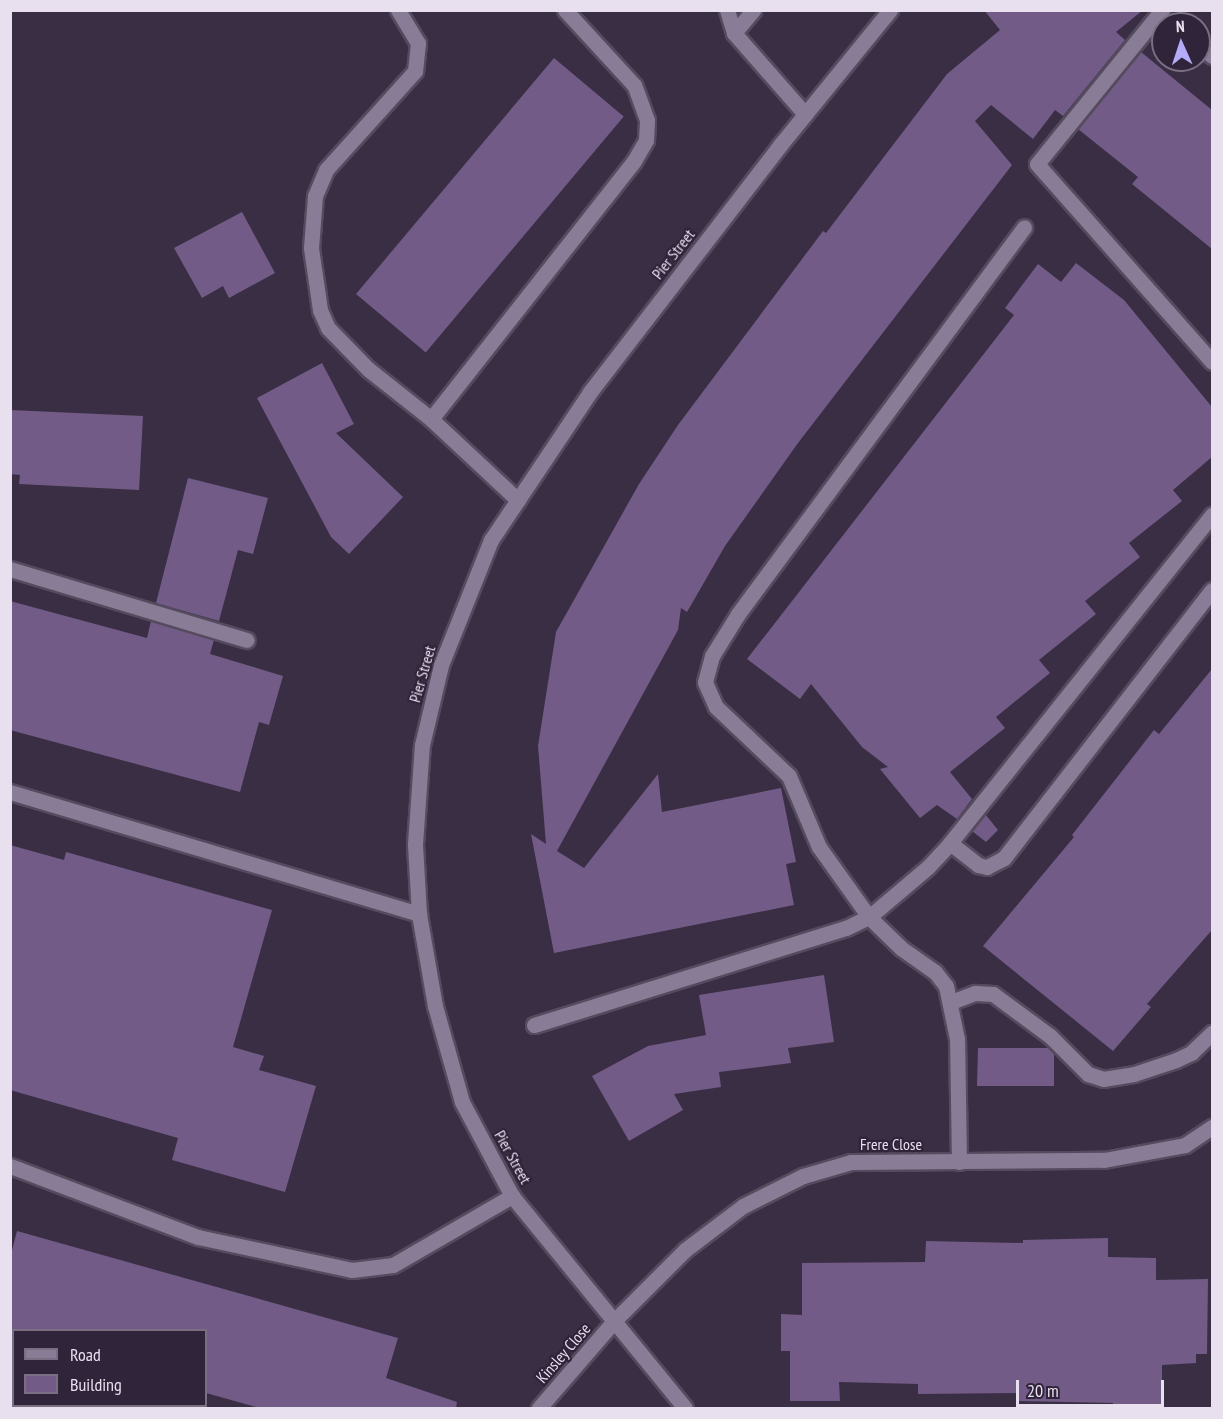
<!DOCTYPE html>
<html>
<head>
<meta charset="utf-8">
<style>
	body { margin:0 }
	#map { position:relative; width:1223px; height:1419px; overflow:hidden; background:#3a2e45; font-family:"PT Sans Narrow",sans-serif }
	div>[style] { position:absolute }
	.green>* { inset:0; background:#454a29 }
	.building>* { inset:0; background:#725b86; transform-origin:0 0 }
	.roads { filter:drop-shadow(2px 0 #554b5e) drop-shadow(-2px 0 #554b5e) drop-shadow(0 2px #554b5e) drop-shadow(0 -2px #554b5e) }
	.service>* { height:15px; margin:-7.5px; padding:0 7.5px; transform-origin:7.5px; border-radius:7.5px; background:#897c97 }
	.minor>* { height:15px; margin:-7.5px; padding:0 7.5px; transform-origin:7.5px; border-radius:7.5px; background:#897c97 }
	span { translate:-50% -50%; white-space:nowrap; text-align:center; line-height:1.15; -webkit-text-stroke:4.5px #30243a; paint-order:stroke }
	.street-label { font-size:16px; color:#e8e0ef }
	.frame { position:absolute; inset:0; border:12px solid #e8e0ef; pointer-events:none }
	.legend { position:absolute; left:12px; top:1329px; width:195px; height:78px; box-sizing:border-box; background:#30243a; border:2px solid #7a6f82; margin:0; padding:8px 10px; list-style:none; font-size:18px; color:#e8e0ef }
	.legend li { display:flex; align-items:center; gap:12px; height:30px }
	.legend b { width:30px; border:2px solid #7a6f82 }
	.north { position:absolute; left:1151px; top:12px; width:60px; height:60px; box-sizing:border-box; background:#30243a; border:2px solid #7a6f82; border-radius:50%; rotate:357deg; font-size:16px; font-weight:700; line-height:24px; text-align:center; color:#e8e0ef }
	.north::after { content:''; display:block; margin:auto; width:21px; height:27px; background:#b5acf8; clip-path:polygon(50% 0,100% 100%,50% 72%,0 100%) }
	.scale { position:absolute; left:1016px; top:1380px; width:148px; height:27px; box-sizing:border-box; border:3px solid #e8e0ef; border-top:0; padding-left:8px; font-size:18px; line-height:21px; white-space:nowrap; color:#e8e0ef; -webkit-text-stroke:4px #30243a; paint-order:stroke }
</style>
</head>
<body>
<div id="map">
	<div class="green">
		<div style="clip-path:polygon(11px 1389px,14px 1406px,69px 1408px,11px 1408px)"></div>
	</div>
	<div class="building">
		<div style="clip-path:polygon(984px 10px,1143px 10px,1116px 32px,1125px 40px,1063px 116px,1055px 110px,1033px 139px,991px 105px,975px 121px,1012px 165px,798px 443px,725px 546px,687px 612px,681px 608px,678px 630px,557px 851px,584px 868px,658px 774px,662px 812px,781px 788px,796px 862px,786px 864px,794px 905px,554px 953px,531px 834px,546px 844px,538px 746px,556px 632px,639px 484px,678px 425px,823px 231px,826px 233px,947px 74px,1000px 30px)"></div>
		<div style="clip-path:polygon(1141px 52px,1212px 110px,1212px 249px,1132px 184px,1138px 177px,1078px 129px)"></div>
		<div style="left:554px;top:58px;width:91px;height:308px;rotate:40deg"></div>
		<div style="clip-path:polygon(242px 212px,275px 273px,229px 298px,223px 286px,202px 298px,174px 248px)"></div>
		<div style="clip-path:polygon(1076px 263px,1124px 300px,1212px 407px,1212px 457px,1173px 490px,1182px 501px,1129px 543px,1140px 557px,1085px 601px,1096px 614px,1039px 660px,1050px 673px,996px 717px,1005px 728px,950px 772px,972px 799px,957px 819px,937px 805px,920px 818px,880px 769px,888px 767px,862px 747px,811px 684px,800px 699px,747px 659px,1014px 315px,1005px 308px,1038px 264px,1061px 282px)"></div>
		<div style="clip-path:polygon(322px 363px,354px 424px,336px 433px,403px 497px,349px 554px,331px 537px,257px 398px)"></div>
		<div style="clip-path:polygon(10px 410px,143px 416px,139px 490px,19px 484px,20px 475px,10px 474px)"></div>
		<div style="clip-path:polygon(188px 478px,268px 498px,253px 554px,238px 550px,219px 621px,156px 603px)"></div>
		<div style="clip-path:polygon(10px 601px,147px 638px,151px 621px,214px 640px,210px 654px,283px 676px,269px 725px,259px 722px,240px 792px,10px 730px)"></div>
		<div style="clip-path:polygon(1212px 669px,1212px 930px,1147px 1004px,1151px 1007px,1113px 1051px,983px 946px,1074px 837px,1072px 835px,1154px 730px,1159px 734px)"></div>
		<div style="clip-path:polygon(985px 814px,998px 830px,986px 842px,972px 831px)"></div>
		<div style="clip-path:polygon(10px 845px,64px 860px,66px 852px,272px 910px,233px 1047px,264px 1056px,259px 1070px,316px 1086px,285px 1192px,172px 1160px,178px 1138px,10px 1090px)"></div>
		<div style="clip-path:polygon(824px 975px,834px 1042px,788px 1048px,791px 1063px,719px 1072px,721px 1087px,674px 1094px,683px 1110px,629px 1141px,592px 1076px,648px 1046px,706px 1035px,699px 995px)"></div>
		<div style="clip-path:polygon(978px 1048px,1048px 1048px,1054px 1054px,1054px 1086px,977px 1086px)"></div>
		<div style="clip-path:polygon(17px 1231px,398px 1338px,386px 1378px,457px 1402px,456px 1408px,260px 1408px,206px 1393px,206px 1330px,10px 1330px,10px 1258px)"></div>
		<div style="clip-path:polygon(1108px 1238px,1108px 1257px,1156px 1258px,1156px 1280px,1208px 1279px,1207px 1354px,1196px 1354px,1196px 1363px,1162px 1365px,1162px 1408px,1113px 1408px,1113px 1403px,1017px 1401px,1017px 1393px,918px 1394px,918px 1384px,839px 1382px,840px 1401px,790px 1401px,790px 1351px,781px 1351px,781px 1314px,802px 1315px,802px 1263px,925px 1262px,926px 1241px,1023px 1243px,1023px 1240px)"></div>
	</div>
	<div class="roads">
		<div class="service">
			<div style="left:950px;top:843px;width:36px;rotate:38deg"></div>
			<div style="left:978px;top:865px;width:9px;rotate:13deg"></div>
			<div style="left:987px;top:867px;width:19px;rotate:-28deg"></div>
			<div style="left:1004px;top:858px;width:339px;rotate:-52.2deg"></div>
			<div style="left:951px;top:1002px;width:26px;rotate:-21deg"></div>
			<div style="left:975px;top:993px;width:18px;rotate:3deg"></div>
			<div style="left:993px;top:994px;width:71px;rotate:36.4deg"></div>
			<div style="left:1050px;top:1036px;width:54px;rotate:45deg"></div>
			<div style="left:1088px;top:1074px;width:16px;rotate:18deg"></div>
			<div style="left:1103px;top:1079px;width:31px;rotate:-9deg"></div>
			<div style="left:1134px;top:1074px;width:44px;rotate:-18.4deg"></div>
			<div style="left:1176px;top:1060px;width:17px;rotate:-25deg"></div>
			<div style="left:1191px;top:1053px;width:29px;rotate:-44deg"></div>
			<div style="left:534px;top:1025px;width:327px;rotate:-17.3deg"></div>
			<div style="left:846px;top:928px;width:25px;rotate:-26deg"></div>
			<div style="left:869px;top:917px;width:77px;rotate:-40.3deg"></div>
			<div style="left:928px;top:867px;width:33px;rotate:-47deg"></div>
			<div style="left:950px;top:843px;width:420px;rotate:-51.4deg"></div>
			<div style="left:959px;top:1162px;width:123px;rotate:-90.9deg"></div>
			<div style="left:957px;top:1039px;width:54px;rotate:-101.7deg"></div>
			<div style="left:946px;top:986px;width:18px;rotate:-128deg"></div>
			<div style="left:935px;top:972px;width:42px;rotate:-144.8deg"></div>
			<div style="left:901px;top:948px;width:45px;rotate:-135.9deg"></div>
			<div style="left:869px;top:917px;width:86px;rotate:-125.5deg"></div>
			<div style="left:819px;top:847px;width:77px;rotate:-112.9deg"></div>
			<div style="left:789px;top:776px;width:100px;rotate:-136.6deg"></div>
			<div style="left:716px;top:707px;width:27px;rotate:-114deg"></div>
			<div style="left:705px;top:682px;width:27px;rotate:-75deg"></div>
			<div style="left:712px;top:656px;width:49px;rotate:-58.2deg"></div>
			<div style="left:738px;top:614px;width:481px;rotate:-53.5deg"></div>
		</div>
		<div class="minor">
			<div style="left:398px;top:10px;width:39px;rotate:59deg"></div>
			<div style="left:418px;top:43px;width:28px;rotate:96deg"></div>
			<div style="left:415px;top:71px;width:133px;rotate:132deg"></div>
			<div style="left:326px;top:170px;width:28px;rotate:113deg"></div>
			<div style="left:315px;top:196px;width:52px;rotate:94.4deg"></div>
			<div style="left:311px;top:248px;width:63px;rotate:81.7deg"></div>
			<div style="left:320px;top:310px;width:20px;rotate:66deg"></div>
			<div style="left:328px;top:328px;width:57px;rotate:45.7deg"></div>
			<div style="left:368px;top:369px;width:80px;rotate:38.4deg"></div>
			<div style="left:431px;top:419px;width:119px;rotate:43deg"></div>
			<div style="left:727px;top:10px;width:24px;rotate:73deg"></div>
			<div style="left:734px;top:33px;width:108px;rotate:48.8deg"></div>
			<div style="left:1162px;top:10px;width:198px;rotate:129.1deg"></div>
			<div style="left:1037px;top:164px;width:264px;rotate:48.5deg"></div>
			<div style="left:734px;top:33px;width:30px;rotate:-50deg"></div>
			<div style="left:1199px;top:45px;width:17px;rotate:40deg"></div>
			<div style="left:431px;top:419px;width:328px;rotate:-51.8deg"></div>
			<div style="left:634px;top:161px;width:24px;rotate:-60deg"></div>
			<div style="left:646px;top:140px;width:20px;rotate:-87deg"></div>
			<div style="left:647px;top:120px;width:37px;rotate:-110deg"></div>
			<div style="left:634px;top:85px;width:102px;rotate:-132.6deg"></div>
			<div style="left:10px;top:569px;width:247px;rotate:16.7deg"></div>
			<div style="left:10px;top:792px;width:427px;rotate:16.6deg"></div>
			<div style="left:10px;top:1166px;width:201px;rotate:20.7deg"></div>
			<div style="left:198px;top:1237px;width:157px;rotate:12.1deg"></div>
			<div style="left:352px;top:1270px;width:41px;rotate:-7deg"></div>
			<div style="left:393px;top:1265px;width:138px;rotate:-30.1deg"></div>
			<div style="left:539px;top:1408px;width:116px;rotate:-49.2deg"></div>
			<div style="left:615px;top:1320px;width:99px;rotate:-45deg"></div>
			<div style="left:685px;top:1250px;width:73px;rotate:-37.2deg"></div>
			<div style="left:743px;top:1206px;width:67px;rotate:-26.6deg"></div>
			<div style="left:803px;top:1176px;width:50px;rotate:-16.3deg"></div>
			<div style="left:851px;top:1162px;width:253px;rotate:-0.5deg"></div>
			<div style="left:1104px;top:1160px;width:82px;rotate:-10.5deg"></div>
			<div style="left:1185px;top:1145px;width:32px;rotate:-34deg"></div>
			<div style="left:685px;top:1408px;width:274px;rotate:-129.2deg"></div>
			<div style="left:512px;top:1196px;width:106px;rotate:-118deg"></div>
			<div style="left:462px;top:1102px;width:100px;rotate:-105.7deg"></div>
			<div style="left:435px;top:1006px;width:93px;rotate:-99.9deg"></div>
			<div style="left:419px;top:914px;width:70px;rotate:-93.3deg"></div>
			<div style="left:415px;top:844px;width:99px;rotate:-86deg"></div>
			<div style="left:422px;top:745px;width:82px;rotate:-76.6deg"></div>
			<div style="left:441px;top:665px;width:135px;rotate:-68.2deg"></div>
			<div style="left:491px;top:540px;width:178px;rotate:-56.2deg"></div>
			<div style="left:590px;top:392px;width:313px;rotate:-52.4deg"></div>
			<div style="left:781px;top:144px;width:173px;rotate:-50.9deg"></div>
		</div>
	</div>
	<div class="street-label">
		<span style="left:673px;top:254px;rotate:-52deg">Pier Street</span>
		<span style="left:422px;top:674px;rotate:-74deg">Pier Street</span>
		<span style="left:891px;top:1144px">Frere Close</span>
		<span style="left:513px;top:1157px;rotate:61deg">Pier Street</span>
		<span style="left:563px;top:1353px;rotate:-49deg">Kinsley Close</span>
	</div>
	<div class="frame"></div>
	<ul class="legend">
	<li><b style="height:8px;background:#897c97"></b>Road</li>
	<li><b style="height:16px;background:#725b86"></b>Building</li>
	</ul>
	<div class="north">N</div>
	<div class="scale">20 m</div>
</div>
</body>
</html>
